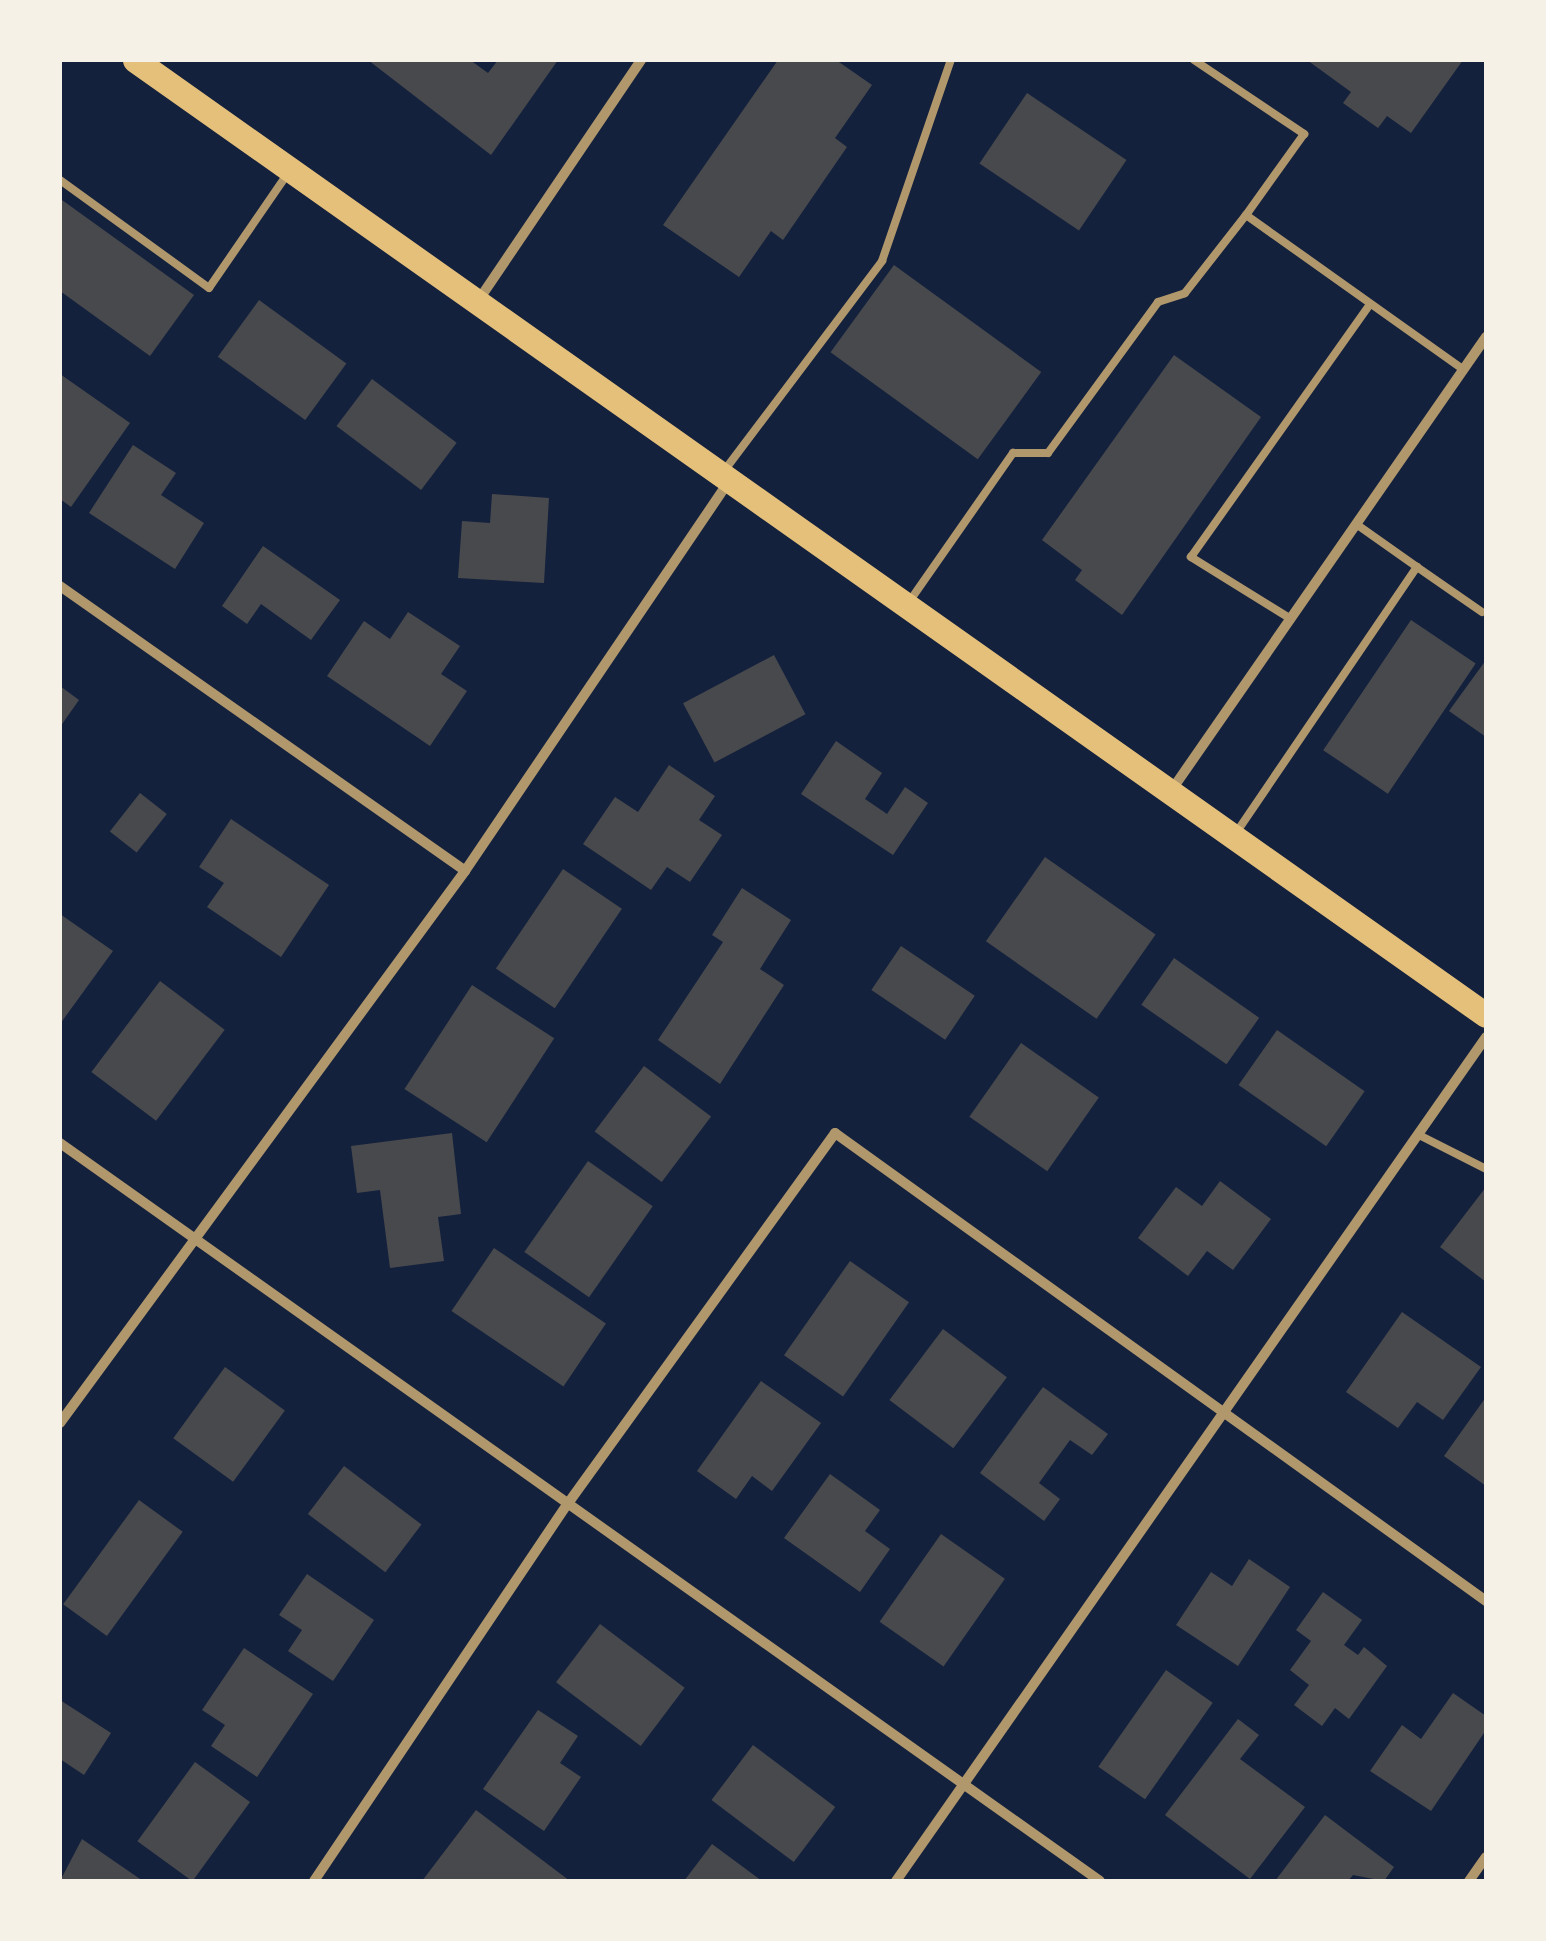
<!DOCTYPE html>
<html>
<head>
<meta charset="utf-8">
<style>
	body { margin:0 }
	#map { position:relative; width:1546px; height:1941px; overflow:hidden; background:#14213d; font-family:Cabin,sans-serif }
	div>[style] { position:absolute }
	.building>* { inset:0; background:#48494c; transform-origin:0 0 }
	.service>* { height:8px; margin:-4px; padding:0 4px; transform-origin:4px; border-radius:4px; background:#b1986c }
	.minor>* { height:10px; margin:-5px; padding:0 5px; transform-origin:5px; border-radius:5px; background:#b1986c }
	.primary>* { height:25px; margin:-12.5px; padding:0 12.5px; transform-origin:12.5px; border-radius:12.5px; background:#e5c07b }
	span { translate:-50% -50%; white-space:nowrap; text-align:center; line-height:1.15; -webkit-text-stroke:8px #f6f1e7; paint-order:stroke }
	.frame { position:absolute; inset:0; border:62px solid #f6f1e7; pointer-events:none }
</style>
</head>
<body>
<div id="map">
	<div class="building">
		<div style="clip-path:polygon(368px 60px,470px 60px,488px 73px,498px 60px,558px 60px,491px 155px)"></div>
		<div style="clip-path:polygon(778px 60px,836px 60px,872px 85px,835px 138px,847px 147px,783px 240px,771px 231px,739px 277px,663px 225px)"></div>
		<div style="clip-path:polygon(1307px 60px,1463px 60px,1411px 133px,1387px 116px,1378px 128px,1343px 103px,1351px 92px)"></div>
		<div style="left:1027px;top:93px;width:120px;height:85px;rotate:34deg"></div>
		<div style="clip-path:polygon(62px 200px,194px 295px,150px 356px,60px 291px)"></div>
		<div style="left:894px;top:265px;width:182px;height:108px;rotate:36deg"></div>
		<div style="left:259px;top:300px;width:108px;height:70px;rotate:36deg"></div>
		<div style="clip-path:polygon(1174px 355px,1261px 417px,1122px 615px,1075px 580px,1082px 570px,1042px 540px)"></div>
		<div style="clip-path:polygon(60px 374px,130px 423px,71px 507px,60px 499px)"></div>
		<div style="left:372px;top:379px;width:106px;height:59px;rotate:37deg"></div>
		<div style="clip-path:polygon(133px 445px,176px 473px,161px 495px,204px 523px,175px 569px,89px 513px)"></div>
		<div style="clip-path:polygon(492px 494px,549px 498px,544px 583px,458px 578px,462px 521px,490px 523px)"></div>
		<div style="clip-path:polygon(263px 546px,340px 600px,311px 640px,261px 604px,247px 624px,222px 606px)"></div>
		<div style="clip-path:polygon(408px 612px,460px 646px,441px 674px,467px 691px,430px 746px,327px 676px,364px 621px,390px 639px)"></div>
		<div style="left:1411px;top:620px;width:78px;height:157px;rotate:34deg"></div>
		<div style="left:774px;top:655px;width:67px;height:103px;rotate:62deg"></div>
		<div style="clip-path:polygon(1486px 660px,1486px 737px,1449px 711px)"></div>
		<div style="clip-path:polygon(60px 686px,79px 700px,60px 727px)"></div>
		<div style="clip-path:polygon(836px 741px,882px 773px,865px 799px,887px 814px,905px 787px,928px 803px,893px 855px,801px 794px)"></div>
		<div style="clip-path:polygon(669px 765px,715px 796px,699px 820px,722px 835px,690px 882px,667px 867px,651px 890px,583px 844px,615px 797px,638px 812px)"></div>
		<div style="left:140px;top:793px;width:34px;height:49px;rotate:38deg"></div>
		<div style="clip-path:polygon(231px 819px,329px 885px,281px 957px,207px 907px,224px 883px,199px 867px)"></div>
		<div style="left:1045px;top:857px;width:135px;height:103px;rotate:35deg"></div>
		<div style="left:563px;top:869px;width:71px;height:120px;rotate:34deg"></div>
		<div style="clip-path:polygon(742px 888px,791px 920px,760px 969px,784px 985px,720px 1084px,658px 1040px,723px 942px,712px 935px)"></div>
		<div style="clip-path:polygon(60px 914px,113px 951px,60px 1024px)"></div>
		<div style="left:901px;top:946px;width:89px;height:53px;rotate:34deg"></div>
		<div style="left:1174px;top:958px;width:104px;height:57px;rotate:35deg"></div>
		<div style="left:160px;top:981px;width:81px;height:114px;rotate:37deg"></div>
		<div style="left:472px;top:985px;width:98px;height:124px;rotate:33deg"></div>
		<div style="left:1277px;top:1030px;width:107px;height:67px;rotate:35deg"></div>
		<div style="left:1021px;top:1043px;width:95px;height:90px;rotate:35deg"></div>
		<div style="left:644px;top:1066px;width:84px;height:82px;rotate:37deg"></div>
		<div style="clip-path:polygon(452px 1133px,461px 1214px,438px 1217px,444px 1261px,390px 1268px,380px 1190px,357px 1193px,351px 1146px)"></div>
		<div style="left:588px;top:1161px;width:79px;height:111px;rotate:35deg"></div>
		<div style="clip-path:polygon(1220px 1181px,1271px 1219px,1233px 1270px,1207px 1251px,1188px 1276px,1138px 1238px,1176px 1187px,1202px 1206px)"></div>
		<div style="clip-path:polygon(1486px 1187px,1486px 1282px,1440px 1247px)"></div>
		<div style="left:494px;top:1248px;width:135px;height:76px;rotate:34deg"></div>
		<div style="left:850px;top:1261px;width:72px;height:115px;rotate:35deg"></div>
		<div style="clip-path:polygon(1402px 1312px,1481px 1367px,1443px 1420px,1417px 1402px,1398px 1428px,1346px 1392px)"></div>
		<div style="left:943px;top:1329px;width:80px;height:89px;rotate:37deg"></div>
		<div style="left:225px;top:1367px;width:74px;height:88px;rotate:36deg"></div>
		<div style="clip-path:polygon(761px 1381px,821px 1423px,772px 1491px,752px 1476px,736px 1499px,697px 1471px)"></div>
		<div style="clip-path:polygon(1043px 1387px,1108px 1434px,1092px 1455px,1070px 1440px,1039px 1483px,1060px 1499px,1044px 1521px,980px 1473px)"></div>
		<div style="clip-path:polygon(1486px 1397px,1486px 1486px,1444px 1456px)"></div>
		<div style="left:344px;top:1466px;width:97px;height:60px;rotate:37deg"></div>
		<div style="clip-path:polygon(830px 1474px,880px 1510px,865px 1531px,890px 1549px,860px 1592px,784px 1538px)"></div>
		<div style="left:139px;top:1500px;width:54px;height:129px;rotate:36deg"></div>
		<div style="left:941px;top:1534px;width:78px;height:107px;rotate:35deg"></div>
		<div style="clip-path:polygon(1249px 1559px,1290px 1587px,1238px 1666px,1176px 1625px,1211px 1572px,1232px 1586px)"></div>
		<div style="clip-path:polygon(307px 1574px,374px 1620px,333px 1681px,288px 1651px,302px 1630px,279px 1615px)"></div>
		<div style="clip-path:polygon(1323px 1592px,1362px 1620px,1344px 1645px,1358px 1655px,1364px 1647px,1387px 1666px,1349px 1719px,1335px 1708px,1322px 1726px,1294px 1705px,1309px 1685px,1290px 1670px,1311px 1641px,1296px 1630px)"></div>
		<div style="left:600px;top:1624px;width:106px;height:73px;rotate:37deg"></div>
		<div style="clip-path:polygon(244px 1648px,313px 1694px,257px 1777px,211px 1746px,225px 1725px,202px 1710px)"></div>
		<div style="left:1166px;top:1670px;width:57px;height:118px;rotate:35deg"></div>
		<div style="clip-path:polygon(1453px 1693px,1486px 1716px,1486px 1730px,1431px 1811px,1370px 1771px,1402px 1725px,1421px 1739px)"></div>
		<div style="clip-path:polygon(60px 1700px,111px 1733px,84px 1775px,60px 1759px)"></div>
		<div style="clip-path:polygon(538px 1710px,578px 1736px,560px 1763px,581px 1777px,544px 1831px,483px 1789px)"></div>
		<div style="clip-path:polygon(1238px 1719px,1259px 1735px,1240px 1759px,1305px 1807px,1250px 1879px,1165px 1815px)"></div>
		<div style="left:753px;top:1745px;width:103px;height:69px;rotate:37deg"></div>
		<div style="left:195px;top:1762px;width:68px;height:98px;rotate:36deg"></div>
		<div style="clip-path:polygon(476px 1810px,570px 1881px,422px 1881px)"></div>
		<div style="clip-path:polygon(1325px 1815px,1394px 1867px,1384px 1881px,1353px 1875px,1348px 1881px,1275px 1881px)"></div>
		<div style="clip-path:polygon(82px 1839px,143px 1881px,60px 1881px)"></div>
		<div style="clip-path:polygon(712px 1844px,762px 1881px,684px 1881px)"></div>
	</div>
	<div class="service">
		<div style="left:1194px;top:60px;width:133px;rotate:33.9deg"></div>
		<div style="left:1304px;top:134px;width:100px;rotate:125.6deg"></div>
		<div style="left:1246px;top:215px;width:267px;rotate:35.4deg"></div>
		<div style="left:60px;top:180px;width:184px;rotate:35.9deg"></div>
		<div style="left:209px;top:288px;width:140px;rotate:-55.5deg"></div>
		<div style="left:724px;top:471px;width:263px;rotate:-53deg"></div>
		<div style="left:882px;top:261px;width:213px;rotate:-71.1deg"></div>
		<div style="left:1417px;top:567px;width:79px;rotate:34.7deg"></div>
		<div style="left:909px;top:602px;width:182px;rotate:-55.1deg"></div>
		<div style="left:1013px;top:453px;width:35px"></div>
		<div style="left:1048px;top:453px;width:187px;rotate:-53.9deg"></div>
		<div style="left:1158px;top:302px;width:28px;rotate:-18deg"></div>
		<div style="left:1185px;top:293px;width:99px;rotate:-52deg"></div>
		<div style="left:1291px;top:619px;width:118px;rotate:-148.2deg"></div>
		<div style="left:1191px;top:557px;width:310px;rotate:-54.7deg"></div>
		<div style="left:1236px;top:833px;width:322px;rotate:-55.8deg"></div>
		<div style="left:1417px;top:567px;width:75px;rotate:-144.8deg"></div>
		<div style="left:1419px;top:1135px;width:75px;rotate:26.9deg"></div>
	</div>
	<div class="minor">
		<div style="left:478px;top:301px;width:291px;rotate:-55.9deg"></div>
		<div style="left:60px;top:586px;width:495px;rotate:35.1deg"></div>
		<div style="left:1171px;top:791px;width:553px;rotate:-55.25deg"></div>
		<div style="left:60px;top:1143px;width:1275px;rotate:35.36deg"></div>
		<div style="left:60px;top:1423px;width:685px;rotate:-53.73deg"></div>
		<div style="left:465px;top:871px;width:471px;rotate:-55.9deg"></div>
		<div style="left:314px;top:1881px;width:457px;rotate:-56.1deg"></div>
		<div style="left:569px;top:1502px;width:455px;rotate:-54.2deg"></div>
		<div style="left:835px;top:1133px;width:802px;rotate:35.71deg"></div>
		<div style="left:896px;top:1881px;width:1030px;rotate:-55.04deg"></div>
		<div style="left:1469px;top:1881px;width:29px;rotate:-55deg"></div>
	</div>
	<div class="primary">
		<div style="left:135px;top:60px;width:1654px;rotate:35.26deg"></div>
	</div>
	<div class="frame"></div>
</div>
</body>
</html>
